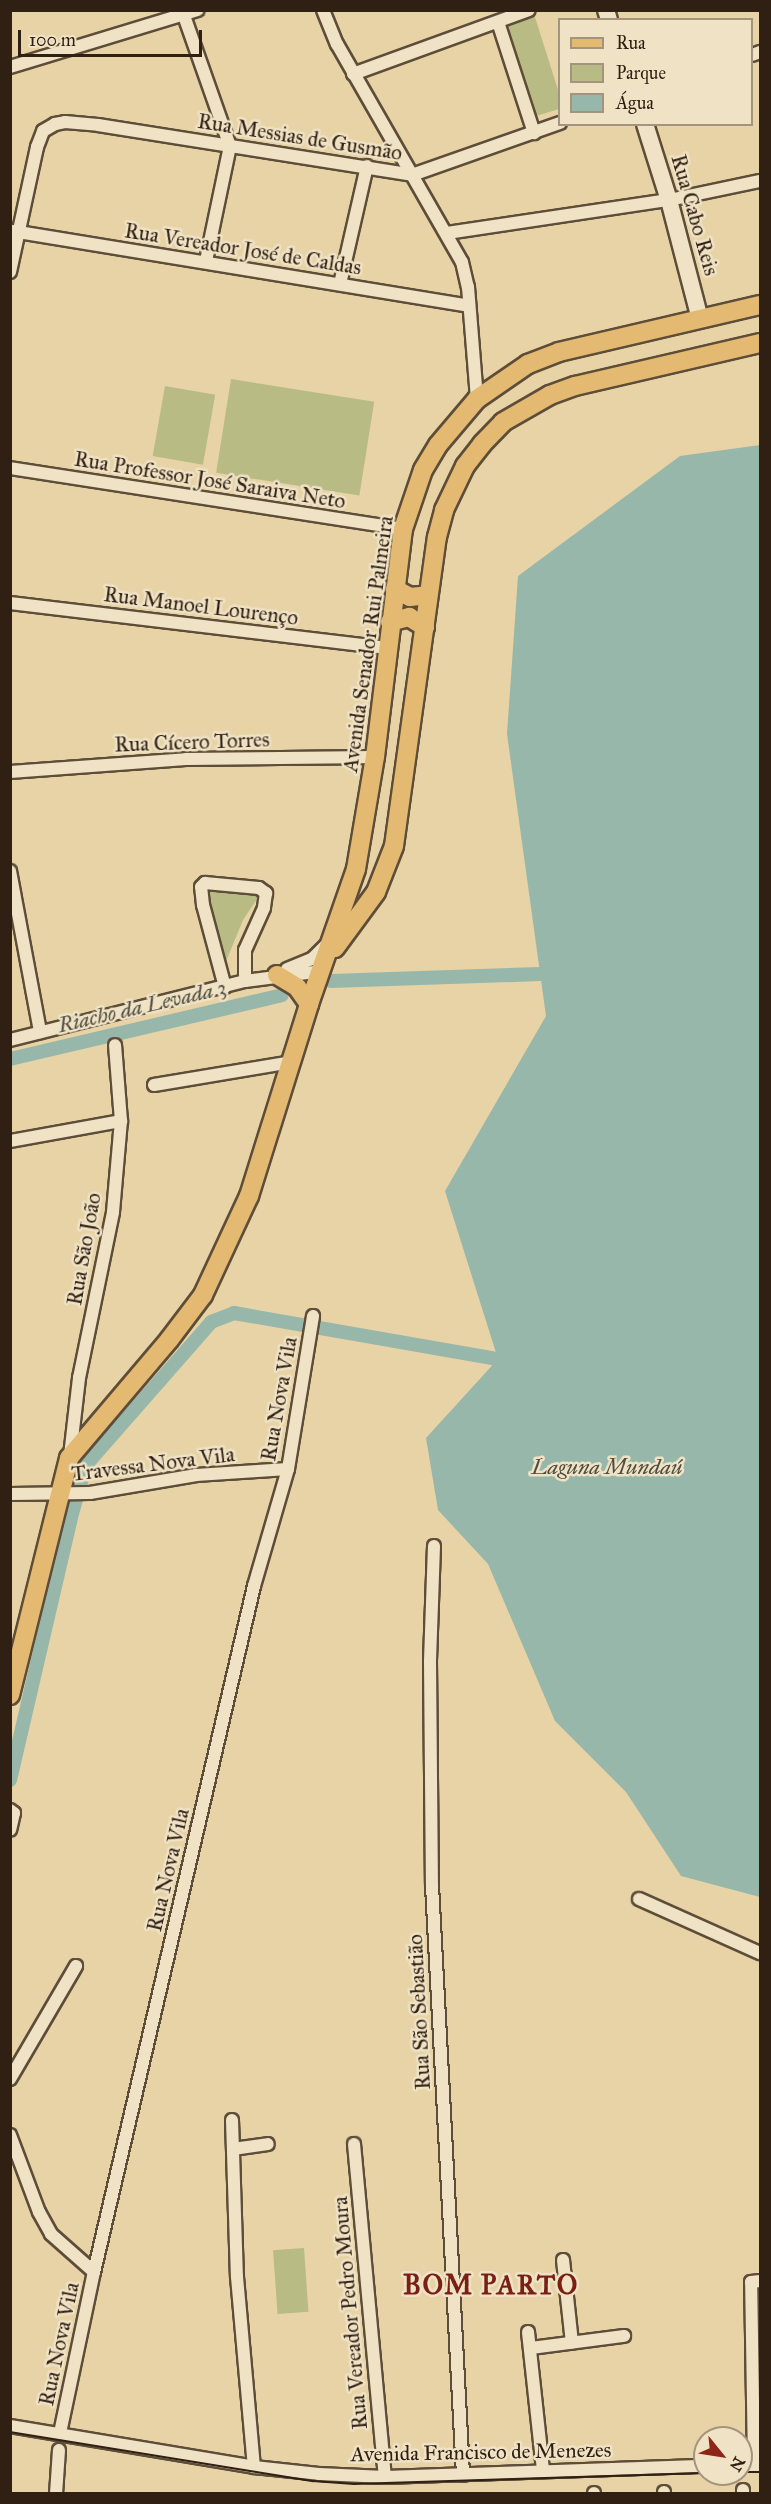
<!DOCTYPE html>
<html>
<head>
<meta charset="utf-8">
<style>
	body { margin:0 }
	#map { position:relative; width:771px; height:2504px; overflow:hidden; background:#e7d3a6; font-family:"IM FELL Great Primer",serif }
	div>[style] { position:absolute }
	.green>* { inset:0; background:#b9bb84; transform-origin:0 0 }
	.water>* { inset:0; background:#97b7aa }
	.canal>* { height:14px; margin:-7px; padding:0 7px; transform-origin:7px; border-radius:7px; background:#97b7aa }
	.roads { filter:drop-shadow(2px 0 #5e4d38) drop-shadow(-2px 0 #5e4d38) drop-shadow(0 2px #5e4d38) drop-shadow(0 -2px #5e4d38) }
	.street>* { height:12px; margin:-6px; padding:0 6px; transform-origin:6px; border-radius:6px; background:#efe2c5 }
	.secondary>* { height:16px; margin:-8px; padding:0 8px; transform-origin:8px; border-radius:8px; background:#efe2c5 }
	.primary>* { height:18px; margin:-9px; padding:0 9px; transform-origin:9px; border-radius:9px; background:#e4ba73 }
	.tram>* { height:1.5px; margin:-0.75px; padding:0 0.75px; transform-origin:0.75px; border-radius:0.75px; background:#302013 }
	span { translate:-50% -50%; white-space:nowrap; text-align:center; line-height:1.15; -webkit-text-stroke:5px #efe2c5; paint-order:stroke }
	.street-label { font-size:21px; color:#302013 }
	.water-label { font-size:22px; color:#4f4d40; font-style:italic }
	.district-label { font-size:27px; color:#7a1f14; font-weight:700; letter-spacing:1.5px }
	.frame { position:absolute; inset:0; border:12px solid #302013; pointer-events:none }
	.legend { position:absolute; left:558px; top:18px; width:195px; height:108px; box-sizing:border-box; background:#efe2c5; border:2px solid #a3947e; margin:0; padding:8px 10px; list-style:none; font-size:18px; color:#302013 }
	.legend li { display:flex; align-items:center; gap:12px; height:30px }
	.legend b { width:30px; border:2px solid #a3947e }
	.north { position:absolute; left:693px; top:2426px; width:60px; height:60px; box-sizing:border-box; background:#efe2c5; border:2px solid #a3947e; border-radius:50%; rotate:120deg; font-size:16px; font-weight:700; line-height:24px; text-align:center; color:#302013 }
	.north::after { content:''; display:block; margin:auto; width:21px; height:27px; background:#8f2418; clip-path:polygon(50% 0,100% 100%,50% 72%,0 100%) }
	.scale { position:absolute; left:18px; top:30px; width:184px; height:27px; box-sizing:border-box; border:3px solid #302013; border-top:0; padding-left:8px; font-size:18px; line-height:21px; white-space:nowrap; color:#302013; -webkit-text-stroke:4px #efe2c5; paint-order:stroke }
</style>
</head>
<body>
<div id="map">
	<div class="green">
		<div style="clip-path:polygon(534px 14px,559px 93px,559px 109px,526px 119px,493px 27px)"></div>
		<div style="left:231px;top:379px;width:145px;height:95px;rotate:9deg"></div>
		<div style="left:165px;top:386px;width:51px;height:71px;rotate:10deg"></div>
		<div style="clip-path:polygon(199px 886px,261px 893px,243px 920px,222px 971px)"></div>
		<div style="left:304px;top:2248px;width:64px;height:31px;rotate:86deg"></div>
	</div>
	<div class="water">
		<div style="clip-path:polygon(760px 445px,760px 1897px,681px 1876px,626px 1792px,555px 1721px,488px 1564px,438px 1510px,426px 1438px,498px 1359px,445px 1191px,546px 1016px,507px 734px,518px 576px,680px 456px)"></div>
	</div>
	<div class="canal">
		<div style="left:331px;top:981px;width:209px;rotate:-1.9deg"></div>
		<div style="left:10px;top:1059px;width:279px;rotate:-13.2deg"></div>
		<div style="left:10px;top:1780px;width:270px;rotate:-76.9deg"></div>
		<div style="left:71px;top:1517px;width:54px;rotate:-73.9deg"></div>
		<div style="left:86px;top:1465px;width:190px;rotate:-48.8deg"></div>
		<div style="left:211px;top:1322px;width:25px;rotate:-21deg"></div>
		<div style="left:234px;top:1313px;width:268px;rotate:9.9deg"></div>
	</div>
	<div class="roads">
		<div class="street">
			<div style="left:182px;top:10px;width:144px;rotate:70.6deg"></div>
			<div style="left:230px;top:146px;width:117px;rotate:101.8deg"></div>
			<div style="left:323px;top:10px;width:37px;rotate:68deg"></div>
			<div style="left:337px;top:44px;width:251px;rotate:60.2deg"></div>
			<div style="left:462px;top:262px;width:26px;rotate:77deg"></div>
			<div style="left:468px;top:287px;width:112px;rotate:85.4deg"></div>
			<div style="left:498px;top:22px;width:117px;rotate:72deg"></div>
			<div style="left:752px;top:55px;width:9px;rotate:-21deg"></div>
			<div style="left:10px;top:67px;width:196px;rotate:-16.9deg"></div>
			<div style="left:353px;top:74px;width:187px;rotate:-20deg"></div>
			<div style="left:12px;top:231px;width:463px;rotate:9.3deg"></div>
			<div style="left:447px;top:233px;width:224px;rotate:-8.5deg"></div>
			<div style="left:669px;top:200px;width:93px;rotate:-11.8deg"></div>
			<div style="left:10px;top:272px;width:128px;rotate:-77.8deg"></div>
			<div style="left:37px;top:147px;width:17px;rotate:-69deg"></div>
			<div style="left:43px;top:131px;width:14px;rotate:-30deg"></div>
			<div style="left:55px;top:124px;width:10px;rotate:-11deg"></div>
			<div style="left:65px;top:122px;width:33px;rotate:5deg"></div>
			<div style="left:98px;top:125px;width:318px;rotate:9deg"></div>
			<div style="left:412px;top:175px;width:157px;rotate:-19.4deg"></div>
			<div style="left:340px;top:284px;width:121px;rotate:-77.1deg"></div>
			<div style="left:10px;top:468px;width:398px;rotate:8.8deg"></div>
			<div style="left:10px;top:603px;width:380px;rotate:6.8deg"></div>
			<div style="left:10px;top:772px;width:176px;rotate:-4.2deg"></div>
			<div style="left:186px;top:759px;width:189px;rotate:-0.6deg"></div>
			<div style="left:10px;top:871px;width:164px;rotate:79.4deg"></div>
			<div style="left:287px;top:969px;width:27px;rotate:-22deg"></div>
			<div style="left:312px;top:959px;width:21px;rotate:-45deg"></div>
			<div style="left:225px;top:987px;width:85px;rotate:-105deg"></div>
			<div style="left:203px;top:905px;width:18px;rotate:-96deg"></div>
			<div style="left:201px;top:887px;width:6px;rotate:-45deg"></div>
			<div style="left:205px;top:883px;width:54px;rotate:5.3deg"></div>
			<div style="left:259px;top:888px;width:9px;rotate:36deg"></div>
			<div style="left:266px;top:893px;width:15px;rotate:98deg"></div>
			<div style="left:264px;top:908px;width:46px;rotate:114.3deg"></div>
			<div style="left:245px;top:950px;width:31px;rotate:90deg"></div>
			<div style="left:10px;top:1040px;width:242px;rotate:-14.1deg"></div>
			<div style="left:245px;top:981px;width:78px;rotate:-7.4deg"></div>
			<div style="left:154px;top:1085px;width:139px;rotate:-9.5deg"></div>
			<div style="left:10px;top:1141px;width:113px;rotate:-10.2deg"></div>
			<div style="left:70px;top:1456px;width:79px;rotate:-83.4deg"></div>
			<div style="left:79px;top:1378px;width:169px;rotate:-78.4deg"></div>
			<div style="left:113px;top:1212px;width:91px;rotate:-85deg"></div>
			<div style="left:121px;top:1121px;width:76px;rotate:-94.5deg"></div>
			<div style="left:10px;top:1494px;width:80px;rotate:-0.7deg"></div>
			<div style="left:90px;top:1493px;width:108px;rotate:-9.6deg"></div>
			<div style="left:196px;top:1475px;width:92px;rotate:-3.7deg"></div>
			<div style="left:434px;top:1546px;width:116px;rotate:92deg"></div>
			<div style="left:430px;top:1662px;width:223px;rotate:89.5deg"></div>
			<div style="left:432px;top:1885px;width:591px;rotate:86.99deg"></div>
			<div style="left:10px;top:1810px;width:5px;rotate:37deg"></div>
			<div style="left:14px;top:1813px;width:17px;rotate:103deg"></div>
			<div style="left:639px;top:1899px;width:133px;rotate:24.1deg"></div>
			<div style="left:10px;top:2079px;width:131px;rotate:-59.7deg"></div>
			<div style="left:232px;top:2120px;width:157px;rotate:88.2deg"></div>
			<div style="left:237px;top:2277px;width:191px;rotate:84.9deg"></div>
			<div style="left:10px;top:2135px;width:82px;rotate:69.4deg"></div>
			<div style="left:39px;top:2212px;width:25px;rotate:61deg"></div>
			<div style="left:51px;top:2234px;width:57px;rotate:41.5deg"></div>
			<div style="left:354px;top:2144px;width:334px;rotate:84.7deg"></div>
			<div style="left:233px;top:2149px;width:35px;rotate:-8deg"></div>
			<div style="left:563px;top:2260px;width:83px;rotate:83.8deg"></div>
			<div style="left:528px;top:2332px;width:140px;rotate:83.8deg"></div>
			<div style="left:531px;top:2348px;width:94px;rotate:-7.4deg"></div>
			<div style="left:10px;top:2426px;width:247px;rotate:9.5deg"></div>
			<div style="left:254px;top:2467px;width:65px;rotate:6.1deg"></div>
			<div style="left:319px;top:2474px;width:66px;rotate:2.6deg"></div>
			<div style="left:385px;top:2477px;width:320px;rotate:-2deg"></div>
			<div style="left:60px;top:2433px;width:165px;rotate:-78.1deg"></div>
			<div style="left:94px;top:2272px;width:704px;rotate:-76.87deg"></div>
			<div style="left:254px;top:1586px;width:122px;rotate:-73.8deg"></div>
			<div style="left:288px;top:1469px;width:155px;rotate:-80.7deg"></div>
			<div style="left:741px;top:2465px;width:19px"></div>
			<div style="left:754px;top:2465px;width:183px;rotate:-90.9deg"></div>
			<div style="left:751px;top:2282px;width:9px;rotate:-6deg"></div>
			<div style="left:743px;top:2490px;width:4px;rotate:90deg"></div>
			<div style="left:664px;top:2492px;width:2px;rotate:90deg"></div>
			<div style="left:56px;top:2494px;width:44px;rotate:-86.1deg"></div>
			<div style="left:594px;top:2494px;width:1px;rotate:-90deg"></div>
		</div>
		<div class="secondary">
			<div style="left:606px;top:10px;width:10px;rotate:73deg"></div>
			<div style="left:645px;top:124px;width:80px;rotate:72.5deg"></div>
			<div style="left:669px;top:200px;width:123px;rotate:75.4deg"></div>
		</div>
		<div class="primary">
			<div style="left:395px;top:589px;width:17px;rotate:28deg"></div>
			<div style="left:410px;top:597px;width:18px;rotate:-6deg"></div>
			<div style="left:390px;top:622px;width:20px;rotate:-15deg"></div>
			<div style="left:409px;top:617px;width:19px;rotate:32deg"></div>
			<div style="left:335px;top:948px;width:69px;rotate:-53.8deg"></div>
			<div style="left:376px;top:892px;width:49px;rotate:-68.6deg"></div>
			<div style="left:394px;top:846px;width:312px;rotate:-82.1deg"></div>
			<div style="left:437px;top:537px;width:28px;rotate:-75deg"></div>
			<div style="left:444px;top:510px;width:49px;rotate:-64.5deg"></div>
			<div style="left:465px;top:466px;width:28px;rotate:-52deg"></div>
			<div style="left:482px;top:444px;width:30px;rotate:-46deg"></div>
			<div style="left:503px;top:422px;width:54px;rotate:-29.9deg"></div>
			<div style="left:550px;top:395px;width:27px;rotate:-20deg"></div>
			<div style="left:575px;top:386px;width:190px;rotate:-13.1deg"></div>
			<div style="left:277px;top:975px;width:23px;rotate:31deg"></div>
			<div style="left:297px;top:987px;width:21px;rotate:55deg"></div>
			<div style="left:10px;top:1695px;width:244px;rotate:-76deg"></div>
			<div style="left:69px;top:1458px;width:155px;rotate:-49.7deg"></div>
			<div style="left:169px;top:1340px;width:56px;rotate:-52.9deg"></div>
			<div style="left:203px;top:1295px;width:109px;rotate:-65.1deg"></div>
			<div style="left:249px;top:1196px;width:201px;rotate:-72.6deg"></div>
			<div style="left:309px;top:1004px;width:143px;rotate:-70.8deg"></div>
			<div style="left:356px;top:869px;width:114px;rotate:-80.4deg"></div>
			<div style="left:375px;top:757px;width:230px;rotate:-83deg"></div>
			<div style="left:403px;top:529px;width:62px;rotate:-71.3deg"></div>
			<div style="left:423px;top:470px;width:29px;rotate:-59deg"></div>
			<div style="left:438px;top:445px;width:60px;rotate:-49.7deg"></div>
			<div style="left:477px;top:399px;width:62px;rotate:-34.5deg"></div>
			<div style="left:528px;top:364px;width:33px;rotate:-21deg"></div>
			<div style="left:559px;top:352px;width:206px;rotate:-13.2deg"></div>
		</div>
	</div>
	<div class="tram">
		<div style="left:10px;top:2432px;width:307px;rotate:9.2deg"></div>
		<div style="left:313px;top:2481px;width:41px;rotate:4.2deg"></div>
		<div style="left:354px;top:2484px;width:351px;rotate:-1.8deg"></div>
		<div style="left:741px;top:2472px;width:19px"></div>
	</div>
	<div class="street-label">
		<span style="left:300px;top:137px;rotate:9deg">Rua Messias de Gusmão</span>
		<span style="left:695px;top:215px;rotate:74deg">Rua Cabo Reis</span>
		<span style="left:243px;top:249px;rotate:9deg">Rua Vereador José de Caldas</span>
		<span style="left:210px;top:480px;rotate:9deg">Rua Professor José Saraiva Neto</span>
		<span style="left:201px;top:606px;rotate:7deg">Rua Manoel Lourenço</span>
		<span style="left:368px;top:644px;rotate:-82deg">Avenida Senador Rui Palmeira</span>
		<span style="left:192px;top:742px;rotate:-2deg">Rua Cícero Torres</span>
		<span style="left:84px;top:1249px;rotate:-80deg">Rua São João</span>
		<span style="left:279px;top:1399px;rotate:-80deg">Rua Nova Vila</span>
		<span style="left:153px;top:1464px;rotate:-7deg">Travessa Nova Vila</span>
		<span style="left:168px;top:1870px;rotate:-77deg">Rua Nova Vila</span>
		<span style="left:419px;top:2012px;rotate:-93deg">Rua São Sebastião</span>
		<span style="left:350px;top:2313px;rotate:-95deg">Rua Vereador Pedro Moura</span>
		<span style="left:59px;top:2344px;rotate:-78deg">Rua Nova Vila</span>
		<span style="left:481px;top:2452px;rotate:-1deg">Avenida Francisco de Menezes</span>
	</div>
	<div class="water-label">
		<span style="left:142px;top:1006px;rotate:-13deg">Riacho da Levada 3</span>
		<span style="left:607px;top:1467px">Laguna Mundaú</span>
	</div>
	<div class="district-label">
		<span style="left:491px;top:2285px">BOM PARTO</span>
	</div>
	<div class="frame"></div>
	<ul class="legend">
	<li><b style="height:8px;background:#e4ba73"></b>Rua</li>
	<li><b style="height:16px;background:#b9bb84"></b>Parque</li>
	<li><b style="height:16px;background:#97b7aa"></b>Água</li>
	</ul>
	<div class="north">N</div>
	<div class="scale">100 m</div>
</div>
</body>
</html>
